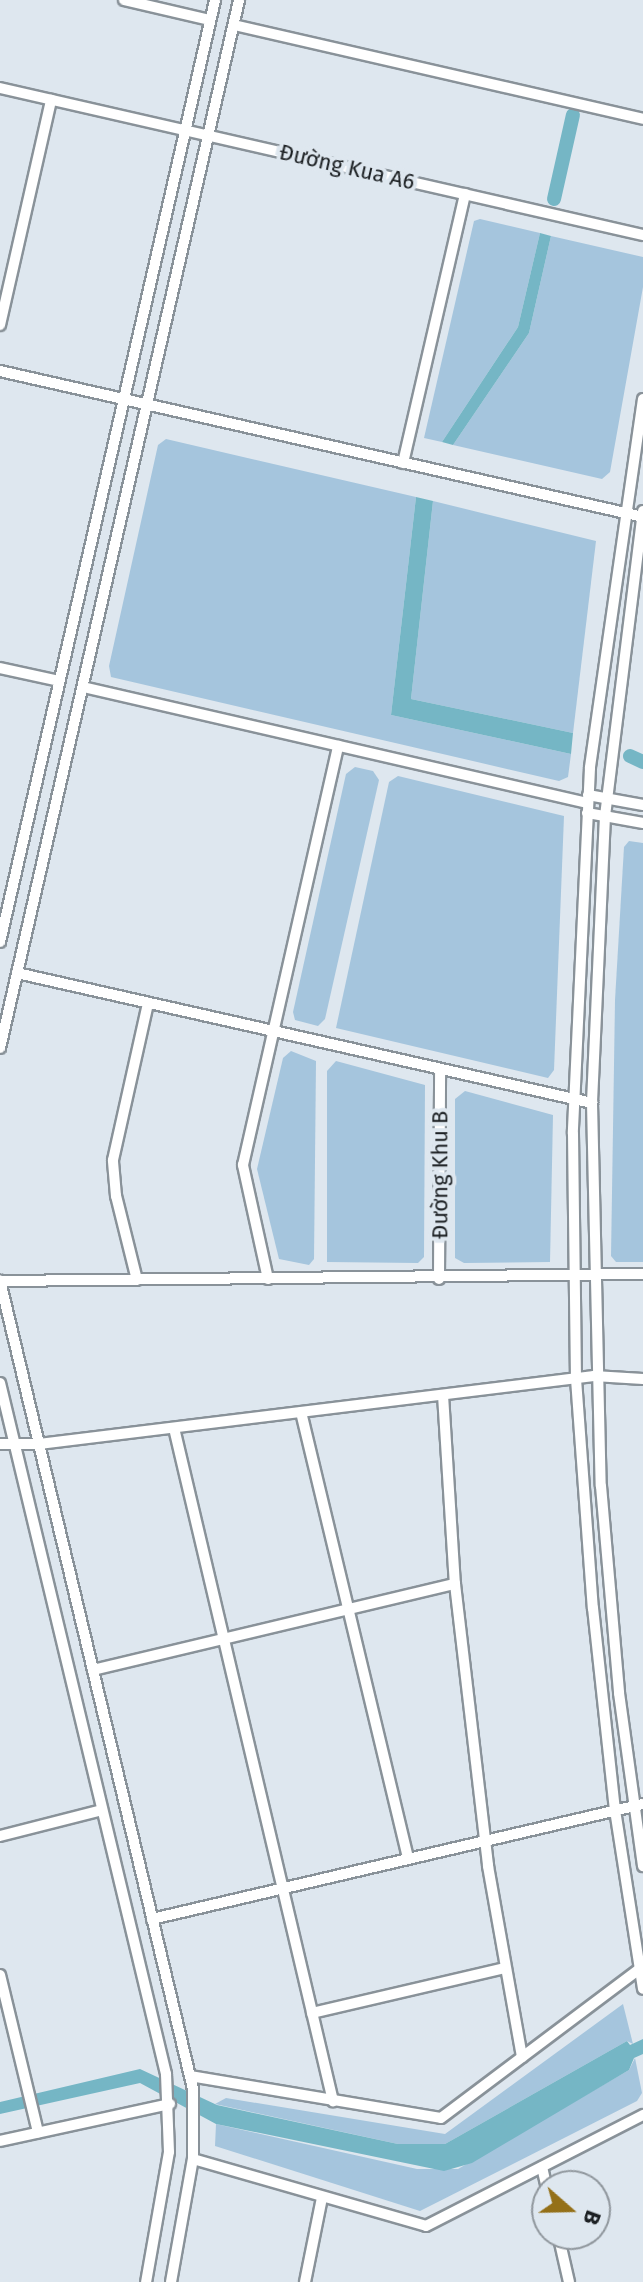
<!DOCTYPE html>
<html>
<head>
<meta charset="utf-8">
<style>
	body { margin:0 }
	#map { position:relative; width:643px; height:2282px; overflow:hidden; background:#dee7ef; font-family:"Fira Sans",sans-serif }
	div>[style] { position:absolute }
	.green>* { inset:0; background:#a5c5dd }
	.water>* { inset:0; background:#75b6c5 }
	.canal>* { height:14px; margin:-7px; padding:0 7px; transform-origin:7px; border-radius:7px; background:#75b6c5 }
	.roads { filter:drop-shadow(2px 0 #899299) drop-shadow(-2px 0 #899299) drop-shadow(0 2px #899299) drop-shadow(0 -2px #899299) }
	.minor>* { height:10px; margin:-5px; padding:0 5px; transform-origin:5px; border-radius:5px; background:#fff }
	span { translate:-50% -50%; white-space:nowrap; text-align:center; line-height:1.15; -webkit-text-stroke:8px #dee7ef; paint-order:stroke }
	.street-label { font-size:22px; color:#1c2023 }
	.north { position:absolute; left:531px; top:2170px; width:80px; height:80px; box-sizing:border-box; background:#dee7ef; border:2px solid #90979d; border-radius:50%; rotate:110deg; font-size:22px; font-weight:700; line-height:32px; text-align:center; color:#1c2023 }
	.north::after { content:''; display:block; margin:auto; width:28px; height:36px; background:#947018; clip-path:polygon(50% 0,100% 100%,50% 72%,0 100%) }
</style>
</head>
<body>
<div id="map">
	<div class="green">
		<div style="clip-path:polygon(480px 219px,540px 233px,518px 327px,442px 442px,424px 438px,474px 221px)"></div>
		<div style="clip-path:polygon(551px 236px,643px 257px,643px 287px,610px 472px,602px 479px,453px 445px,529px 333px)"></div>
		<div style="clip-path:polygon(166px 439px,416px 497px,391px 715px,571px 754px,568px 777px,559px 781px,111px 677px,109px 666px,158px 445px)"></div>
		<div style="clip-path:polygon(433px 501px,596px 541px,573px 733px,411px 699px)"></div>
		<div style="clip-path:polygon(355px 767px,373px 771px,379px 780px,325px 1019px,318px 1026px,295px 1020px,293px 1012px,346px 774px)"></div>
		<div style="clip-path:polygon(398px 776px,564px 816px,554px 1070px,548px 1078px,336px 1028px,389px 782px)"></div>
		<div style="clip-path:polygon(629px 841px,643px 843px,643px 1262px,616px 1262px,611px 1256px,615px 1000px,624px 847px)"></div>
		<div style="clip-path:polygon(291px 1051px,316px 1061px,314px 1259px,309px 1265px,279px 1259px,257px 1169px,283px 1058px)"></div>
		<div style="clip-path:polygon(336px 1061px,425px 1085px,424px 1257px,418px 1263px,327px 1262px,327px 1071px)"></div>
		<div style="clip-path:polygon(465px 1091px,553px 1115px,550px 1262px,464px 1263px,455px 1258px,455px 1099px)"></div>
		<div style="clip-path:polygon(623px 2004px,633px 2044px,627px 2041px,445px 2144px,398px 2144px,215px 2104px,226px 2098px,445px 2134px)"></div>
		<div style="clip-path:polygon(635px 2058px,642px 2093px,637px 2101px,420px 2211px,215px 2146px,216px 2124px,417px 2169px,458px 2169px,629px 2070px)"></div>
	</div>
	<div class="water">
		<div style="clip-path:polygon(540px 233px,551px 236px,529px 333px,453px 445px,442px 442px,518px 327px)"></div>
		<div style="clip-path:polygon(416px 497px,433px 501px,411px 699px,573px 733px,571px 754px,391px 715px)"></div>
		<div style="clip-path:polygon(643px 2039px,643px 2054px,634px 2058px,629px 2070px,472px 2163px,444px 2171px,216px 2124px,140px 2083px,0 2114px,0 2102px,140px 2069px,217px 2105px,398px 2144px,445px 2144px,627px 2041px,630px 2045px)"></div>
	</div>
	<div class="canal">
		<div style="left:554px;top:199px;width:86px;rotate:-77.3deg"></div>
		<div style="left:630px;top:756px;width:14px;rotate:25deg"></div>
	</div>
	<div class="roads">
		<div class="minor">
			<div style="left:124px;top:0;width:88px;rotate:13.1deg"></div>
			<div style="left:234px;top:25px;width:420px;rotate:12.9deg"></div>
			<div style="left:0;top:88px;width:660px;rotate:12.88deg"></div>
			<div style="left:0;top:325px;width:231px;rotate:-77.2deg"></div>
			<div style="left:0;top:371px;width:659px;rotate:12.79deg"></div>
			<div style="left:643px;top:399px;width:373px;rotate:98.2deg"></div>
			<div style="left:590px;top:768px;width:366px;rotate:92.7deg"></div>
			<div style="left:573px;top:1134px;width:245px;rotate:89.3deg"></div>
			<div style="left:576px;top:1379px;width:230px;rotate:85.8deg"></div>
			<div style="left:593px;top:1608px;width:203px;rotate:83.8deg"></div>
			<div style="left:615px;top:1810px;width:181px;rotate:81.1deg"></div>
			<div style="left:403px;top:463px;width:276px;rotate:-77deg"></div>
			<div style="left:643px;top:511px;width:307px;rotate:97.1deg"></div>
			<div style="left:605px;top:816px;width:287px;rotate:92.6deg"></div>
			<div style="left:592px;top:1103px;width:383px;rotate:88.7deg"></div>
			<div style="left:601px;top:1486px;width:208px;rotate:85deg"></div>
			<div style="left:619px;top:1693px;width:175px;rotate:82.1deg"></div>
			<div style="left:0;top:668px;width:60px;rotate:12.4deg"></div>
			<div style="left:83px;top:687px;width:517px;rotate:12.96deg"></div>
			<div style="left:588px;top:795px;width:56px;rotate:10.3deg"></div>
			<div style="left:587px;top:813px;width:57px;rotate:10.1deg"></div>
			<div style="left:0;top:942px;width:966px;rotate:-77.14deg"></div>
			<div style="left:17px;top:973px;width:590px;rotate:12.74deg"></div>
			<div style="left:0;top:1048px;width:1075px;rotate:-77.15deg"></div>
			<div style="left:268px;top:1279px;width:117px;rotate:-102.4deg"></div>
			<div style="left:243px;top:1165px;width:430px;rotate:-77.2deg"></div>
			<div style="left:439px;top:1279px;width:210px;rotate:-89.7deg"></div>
			<div style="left:137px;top:1280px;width:87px;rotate:-104deg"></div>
			<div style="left:116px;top:1196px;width:36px;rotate:-95deg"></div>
			<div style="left:113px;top:1160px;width:161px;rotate:-77.4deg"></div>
			<div style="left:0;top:1383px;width:711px;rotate:76.49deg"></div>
			<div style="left:166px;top:2074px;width:78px;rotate:87.8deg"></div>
			<div style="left:169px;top:2152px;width:132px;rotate:100deg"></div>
			<div style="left:443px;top:1395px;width:189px;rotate:86.4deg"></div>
			<div style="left:455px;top:1584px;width:284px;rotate:83.3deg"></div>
			<div style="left:488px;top:1866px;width:194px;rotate:79.9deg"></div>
			<div style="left:301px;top:1412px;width:459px;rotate:76.5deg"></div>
			<div style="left:174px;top:1428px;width:692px;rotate:76.71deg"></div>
			<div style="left:0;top:1444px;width:39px"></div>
			<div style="left:39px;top:1444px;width:559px;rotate:-6.99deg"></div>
			<div style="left:594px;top:1376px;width:49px;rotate:3.5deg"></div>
			<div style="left:93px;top:1670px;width:372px;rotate:-13.4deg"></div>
			<div style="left:0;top:1836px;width:105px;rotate:-14.3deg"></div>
			<div style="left:152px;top:1919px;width:504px;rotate:-13.18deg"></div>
			<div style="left:0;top:1975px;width:162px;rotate:76.4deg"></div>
			<div style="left:312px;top:2013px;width:198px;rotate:-13.1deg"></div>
			<div style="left:190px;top:2076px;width:254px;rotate:9.5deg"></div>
			<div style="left:441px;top:2118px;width:251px;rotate:-36.9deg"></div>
			<div style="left:0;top:2141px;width:174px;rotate:-12.3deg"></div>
			<div style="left:193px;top:2159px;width:242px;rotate:16deg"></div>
			<div style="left:426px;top:2226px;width:244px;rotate:-27.1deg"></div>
			<div style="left:542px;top:2167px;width:22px;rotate:77deg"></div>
			<div style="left:558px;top:2234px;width:49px;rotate:77.1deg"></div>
			<div style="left:171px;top:2282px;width:125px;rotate:-79.9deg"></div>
			<div style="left:193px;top:2159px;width:70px;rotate:-90deg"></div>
			<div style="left:193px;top:2089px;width:831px;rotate:-103.43deg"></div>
			<div style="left:0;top:1281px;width:643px;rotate:-0.62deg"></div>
			<div style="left:305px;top:2282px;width:86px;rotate:-78.6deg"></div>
		</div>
	</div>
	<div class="street-label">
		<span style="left:347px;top:167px;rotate:13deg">Đường Kua A6</span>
		<span style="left:440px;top:1175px;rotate:-90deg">Đường Khu B</span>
	</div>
	<div class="north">B</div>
</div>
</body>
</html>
